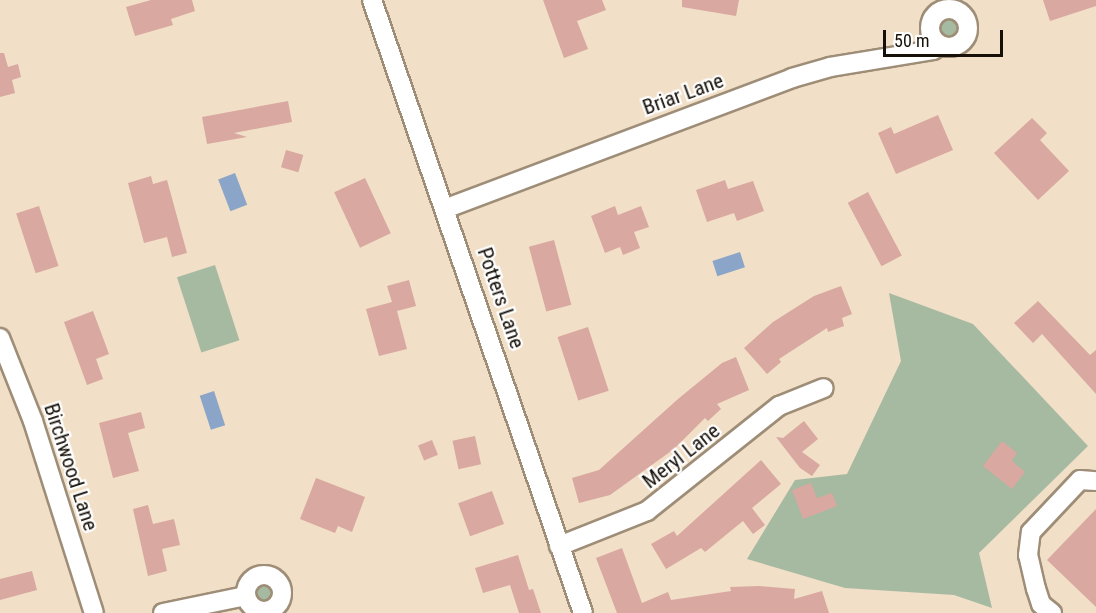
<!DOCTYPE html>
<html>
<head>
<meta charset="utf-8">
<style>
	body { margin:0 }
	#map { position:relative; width:1096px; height:613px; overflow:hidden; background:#f1dfc7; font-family:"Roboto Condensed",sans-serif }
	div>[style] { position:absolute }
	.green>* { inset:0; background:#a6baa1; transform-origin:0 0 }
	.round { border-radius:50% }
	.water>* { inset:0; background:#8ba5c8; transform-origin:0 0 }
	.building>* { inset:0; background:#d9a8a0; transform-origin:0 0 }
	.roads { filter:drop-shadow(2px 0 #9e8d77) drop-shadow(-2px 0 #9e8d77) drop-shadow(0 2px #9e8d77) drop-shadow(0 -2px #9e8d77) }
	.minor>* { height:18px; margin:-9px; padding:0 9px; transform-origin:9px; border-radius:9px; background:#fff }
	.minor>.ring { margin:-9px; padding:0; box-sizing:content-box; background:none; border:18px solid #fff; border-radius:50% }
	span { translate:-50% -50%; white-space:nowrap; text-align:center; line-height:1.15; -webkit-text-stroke:4.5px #fff; paint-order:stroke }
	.street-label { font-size:21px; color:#161008 }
	.scale { position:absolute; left:883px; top:30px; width:120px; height:27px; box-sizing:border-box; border:3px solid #161008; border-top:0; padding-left:8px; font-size:18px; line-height:21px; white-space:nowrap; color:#161008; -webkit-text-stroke:4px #fff; paint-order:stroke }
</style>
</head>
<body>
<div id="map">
	<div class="green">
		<div class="round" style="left:934px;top:13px;width:30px;height:30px"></div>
		<div style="left:215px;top:265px;width:79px;height:40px;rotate:72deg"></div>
		<div style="clip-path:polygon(889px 293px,973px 324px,1088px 446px,979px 553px,992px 608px,954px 595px,845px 588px,747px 559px,795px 480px,847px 474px,901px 361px)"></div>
		<div class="round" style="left:249px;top:577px;width:30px;height:30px"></div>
	</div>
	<div class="water">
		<div style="left:235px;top:173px;width:34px;height:18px;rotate:69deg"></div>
		<div style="left:740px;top:252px;width:16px;height:29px;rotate:72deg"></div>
		<div style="left:214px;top:391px;width:36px;height:15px;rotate:72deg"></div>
	</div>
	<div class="building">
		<div style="clip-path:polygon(151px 0,192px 0,195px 11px,171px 19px,173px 25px,135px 36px,126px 7px)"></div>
		<div style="clip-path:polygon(543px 0,602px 0,606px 10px,577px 21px,588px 49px,564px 58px)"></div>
		<div style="clip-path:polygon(682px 0,739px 0,736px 16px,682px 7px)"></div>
		<div style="clip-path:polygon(1043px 0,1096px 0,1096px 6px,1050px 21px)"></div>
		<div style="clip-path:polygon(0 53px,4px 53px,8px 67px,18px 64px,21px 77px,12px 80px,15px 93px,0 97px)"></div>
		<div style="clip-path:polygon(288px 101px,292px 122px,234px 133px,247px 137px,207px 144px,202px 117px)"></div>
		<div style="clip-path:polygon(938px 115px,953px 150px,896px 174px,878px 133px,891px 127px,894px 134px)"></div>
		<div style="clip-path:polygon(1032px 118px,1047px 133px,1040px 140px,1069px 171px,1038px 200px,994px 153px)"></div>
		<div style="left:286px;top:150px;width:18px;height:18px;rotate:16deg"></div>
		<div style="clip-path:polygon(151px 176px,153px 184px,167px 180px,187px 253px,172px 257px,167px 237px,144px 243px,128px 183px)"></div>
		<div style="left:365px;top:178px;width:61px;height:34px;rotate:65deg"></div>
		<div style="clip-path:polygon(725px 180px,728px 189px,753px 181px,764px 211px,737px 221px,734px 213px,707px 222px,696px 190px)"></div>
		<div style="left:868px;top:192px;width:72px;height:23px;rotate:62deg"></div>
		<div style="left:39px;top:206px;width:63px;height:24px;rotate:72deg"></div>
		<div style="clip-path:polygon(615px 206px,618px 215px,641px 206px,649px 227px,634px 232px,640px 248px,623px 255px,620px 247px,605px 253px,591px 216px)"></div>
		<div style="left:554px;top:240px;width:67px;height:26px;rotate:75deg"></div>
		<div style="clip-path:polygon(409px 280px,416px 306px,397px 311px,407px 349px,379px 356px,366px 309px,392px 302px,387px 286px)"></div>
		<div style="clip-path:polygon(841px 286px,852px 314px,842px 318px,844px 326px,828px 332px,827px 328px,779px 359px,781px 362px,767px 374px,744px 348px,773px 322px,814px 296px)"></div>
		<div style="clip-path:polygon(1038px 301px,1090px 355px,1096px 350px,1096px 394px,1042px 334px,1033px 343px,1014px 323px)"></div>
		<div style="clip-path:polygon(93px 311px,109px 354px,96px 359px,103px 379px,87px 385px,64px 322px)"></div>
		<div style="left:588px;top:327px;width:67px;height:32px;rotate:72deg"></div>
		<div style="clip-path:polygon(736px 357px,749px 390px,717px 404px,721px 409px,708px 421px,705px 418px,674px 449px,610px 495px,579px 503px,572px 478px,599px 470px,678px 399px,722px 363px)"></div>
		<div style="clip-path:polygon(141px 412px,145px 428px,128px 433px,139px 471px,113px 478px,99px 423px)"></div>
		<div style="clip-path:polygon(804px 421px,818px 439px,802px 452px,820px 465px,812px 476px,800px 468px,776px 437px,783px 438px)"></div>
		<div style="left:475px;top:436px;width:29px;height:23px;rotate:78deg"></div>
		<div style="left:432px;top:440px;width:16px;height:15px;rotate:68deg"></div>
		<div style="clip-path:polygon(1002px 441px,1017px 453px,1012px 461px,1025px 472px,1012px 489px,983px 466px)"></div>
		<div style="clip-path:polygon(761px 460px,781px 484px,752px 508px,765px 525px,753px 534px,743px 521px,705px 552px,701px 548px,666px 569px,651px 544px,674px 531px,677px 536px)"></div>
		<div style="clip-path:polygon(316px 478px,365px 497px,352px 532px,338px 526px,335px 533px,300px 519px)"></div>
		<div style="clip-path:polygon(811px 483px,817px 498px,832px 493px,837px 506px,803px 519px,792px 490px)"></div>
		<div style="left:492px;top:491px;width:35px;height:36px;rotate:70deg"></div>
		<div style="clip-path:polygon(148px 505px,153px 524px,174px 519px,180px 545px,162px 549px,167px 571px,148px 576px,133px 509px)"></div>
		<div style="clip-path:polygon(1096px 509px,1096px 607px,1047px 560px)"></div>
		<div style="clip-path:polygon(622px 548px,642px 603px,668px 592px,671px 600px,731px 591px,730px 587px,759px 586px,795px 589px,794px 599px,822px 591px,829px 613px,617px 613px,596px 558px)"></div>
		<div style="clip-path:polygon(518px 555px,529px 590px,533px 589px,541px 613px,519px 613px,510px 585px,483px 593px,475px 568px)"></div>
		<div style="clip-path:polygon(32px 571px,37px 590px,0 600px,0 579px)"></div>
	</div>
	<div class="roads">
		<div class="minor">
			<div style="left:372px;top:0;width:648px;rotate:71.01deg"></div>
			<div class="ring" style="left:930px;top:9px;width:20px;height:20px"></div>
			<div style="left:447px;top:208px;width:369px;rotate:-20.6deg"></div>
			<div style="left:792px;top:78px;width:40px;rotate:-16deg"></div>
			<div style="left:830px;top:67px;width:104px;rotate:-9.4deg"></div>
			<div style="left:933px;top:50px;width:9px;rotate:-32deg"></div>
			<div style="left:0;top:338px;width:89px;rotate:68.3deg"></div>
			<div style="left:33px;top:421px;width:201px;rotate:72.4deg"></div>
			<div style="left:559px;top:546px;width:95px;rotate:-21.7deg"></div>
			<div style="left:647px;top:511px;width:169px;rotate:-38.5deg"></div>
			<div style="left:779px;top:406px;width:48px;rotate:-21.8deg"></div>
			<div class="ring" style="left:246px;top:575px;width:18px;height:18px"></div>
			<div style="left:163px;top:613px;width:85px;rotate:-11.6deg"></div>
			<div style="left:1052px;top:613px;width:14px;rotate:-141deg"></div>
			<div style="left:1041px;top:604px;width:16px;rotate:-108deg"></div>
			<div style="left:1036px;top:589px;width:35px;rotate:-103deg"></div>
			<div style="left:1028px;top:555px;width:23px;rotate:-83deg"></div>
			<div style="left:1031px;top:532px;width:71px;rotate:-46.7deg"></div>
			<div style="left:1080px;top:480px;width:16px;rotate:4deg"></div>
		</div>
	</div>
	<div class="street-label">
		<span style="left:683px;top:94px;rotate:-20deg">Briar Lane</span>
		<span style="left:501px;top:298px;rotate:71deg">Potters Lane</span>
		<span style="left:681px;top:456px;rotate:-38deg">Meryl Lane</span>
		<span style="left:71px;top:467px;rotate:72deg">Birchwood Lane</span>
	</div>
	<div class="scale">50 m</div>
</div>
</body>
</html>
